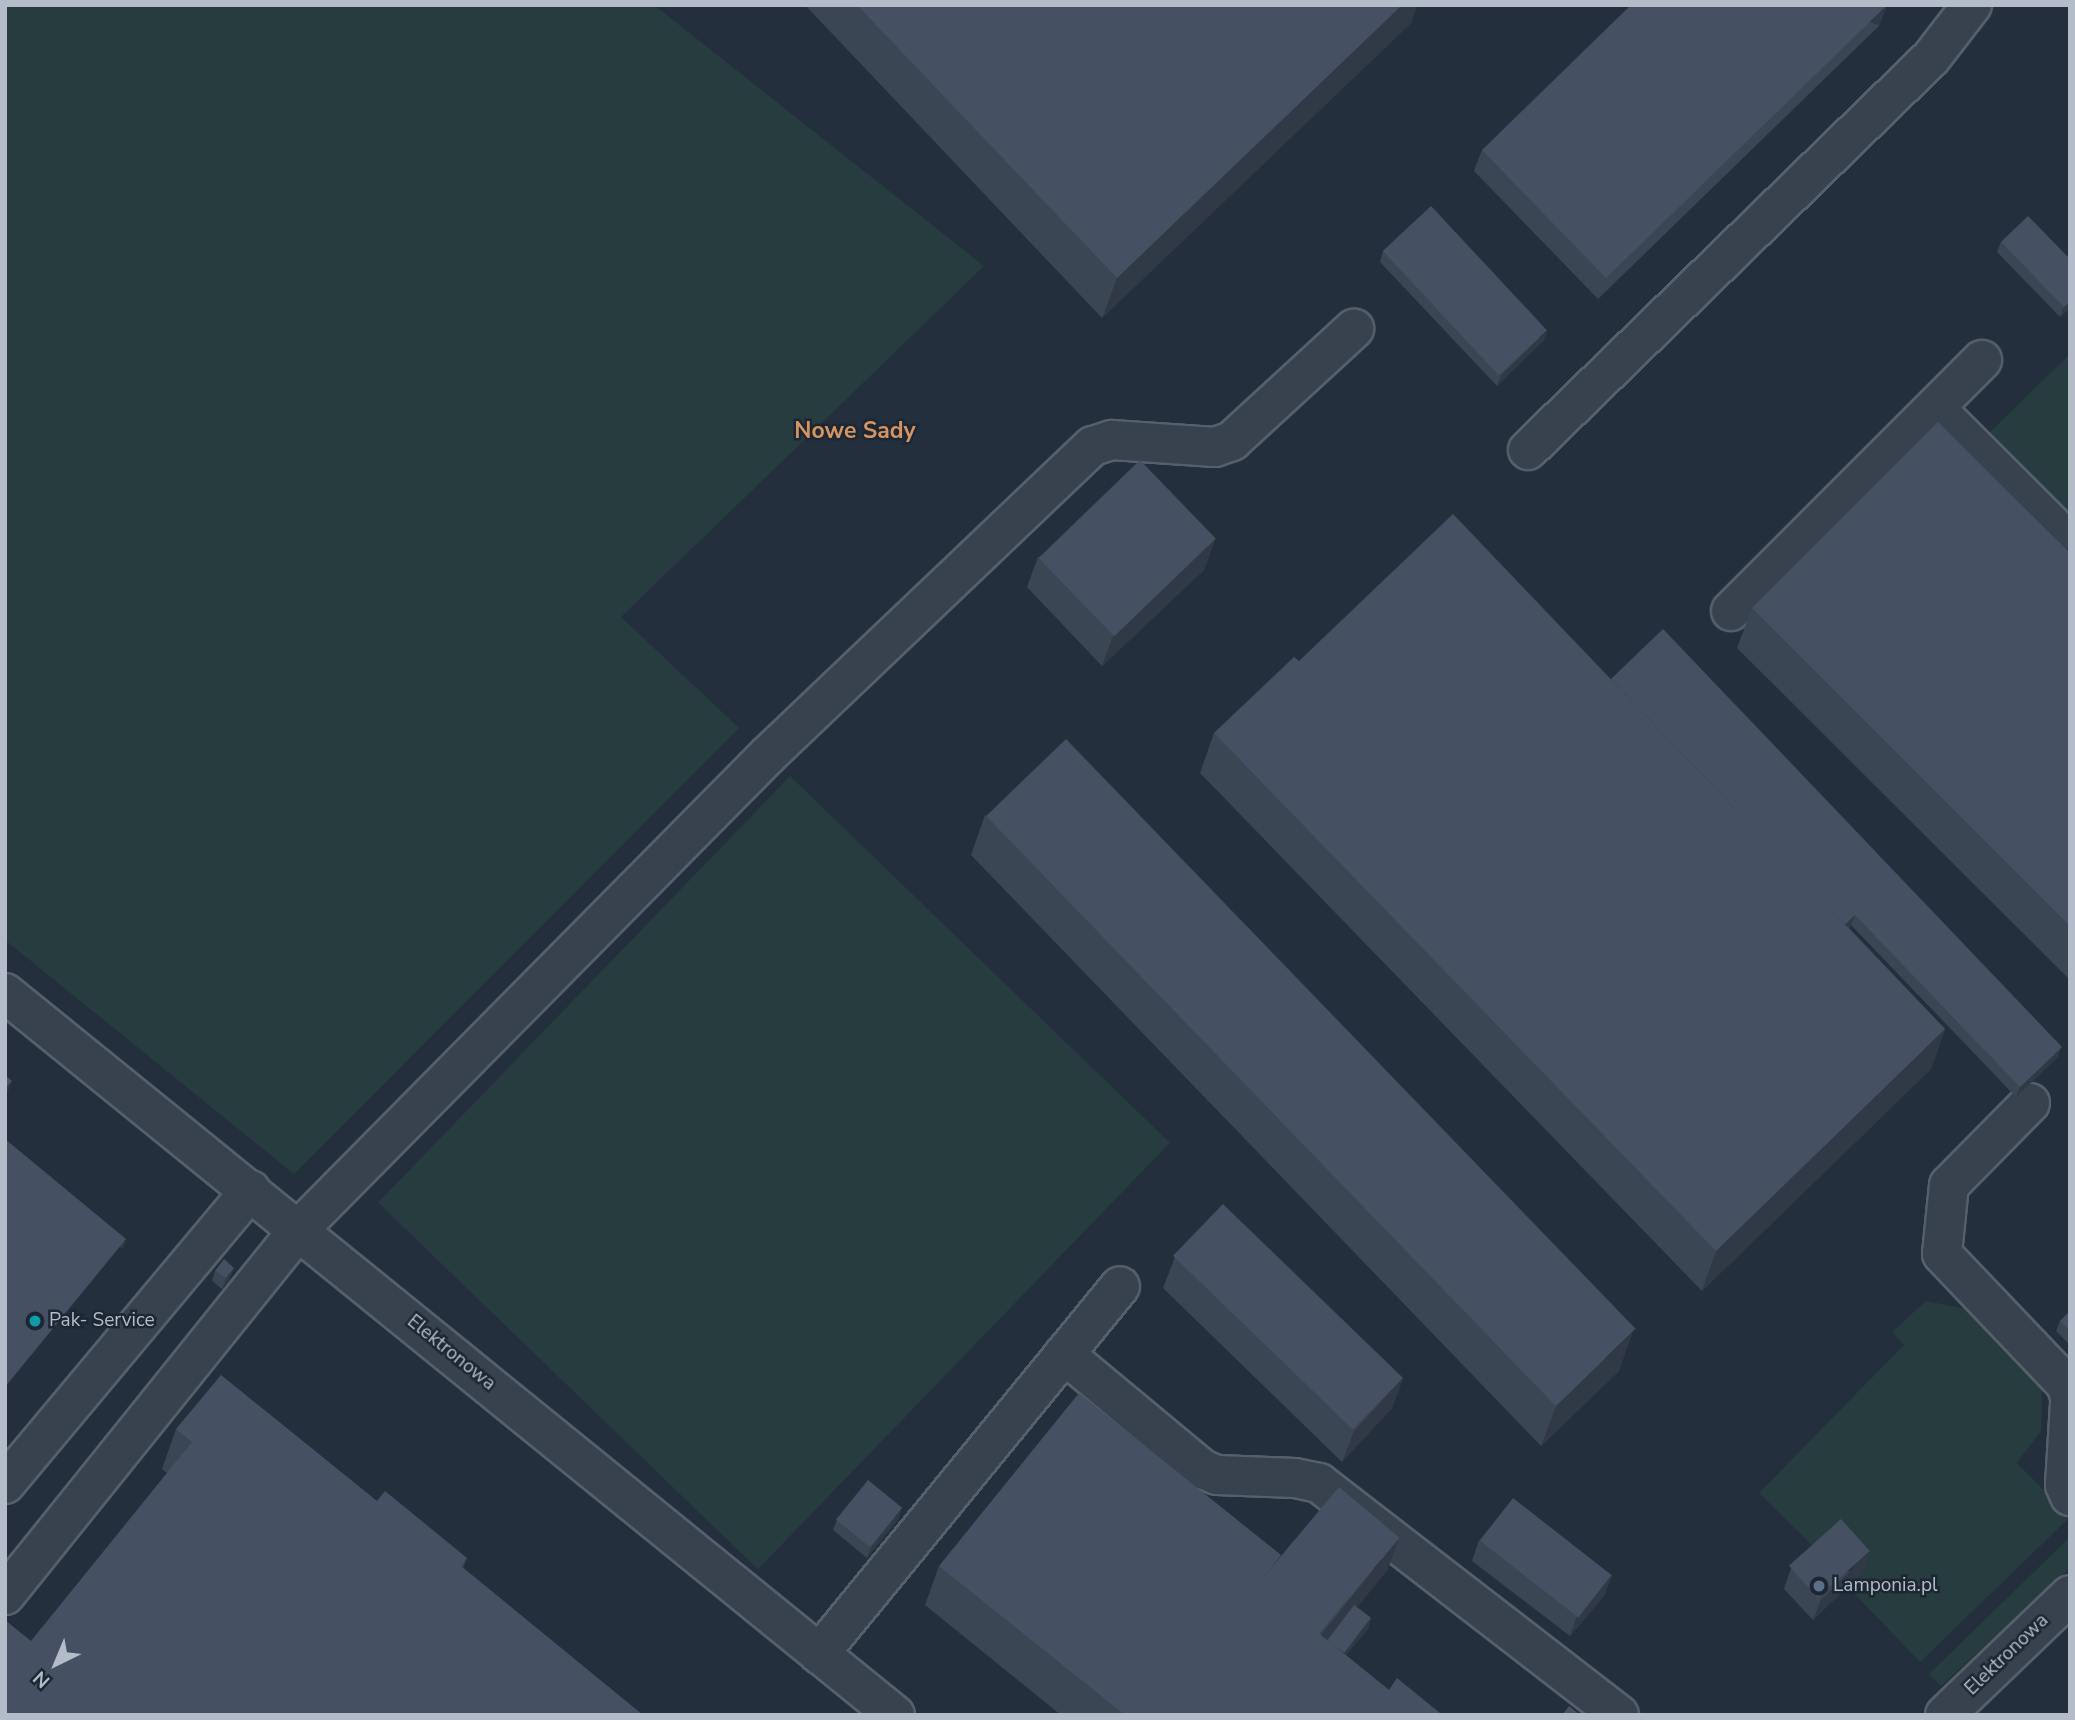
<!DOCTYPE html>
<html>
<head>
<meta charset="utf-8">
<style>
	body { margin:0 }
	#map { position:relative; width:2075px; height:1720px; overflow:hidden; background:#242f3e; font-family:"Nunito Sans",sans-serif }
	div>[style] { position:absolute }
	.green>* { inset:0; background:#263c3f; transform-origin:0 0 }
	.roads { filter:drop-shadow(2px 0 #565f6c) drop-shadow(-2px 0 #565f6c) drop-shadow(0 2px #565f6c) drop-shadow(0 -2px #565f6c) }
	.minor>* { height:38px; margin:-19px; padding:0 19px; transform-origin:19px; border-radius:19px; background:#38414e }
	.wall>* { inset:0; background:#3b4654 }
	.shaded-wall>* { inset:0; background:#303945; transform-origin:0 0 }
	.building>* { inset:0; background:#455162; transform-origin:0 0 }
	.dots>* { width:19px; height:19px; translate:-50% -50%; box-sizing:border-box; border:4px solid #1d2633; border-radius:50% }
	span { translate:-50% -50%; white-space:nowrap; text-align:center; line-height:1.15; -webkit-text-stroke:5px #1d2633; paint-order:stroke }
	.poi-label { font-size:19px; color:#b4bcc9 }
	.left { translate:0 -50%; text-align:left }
	.street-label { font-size:19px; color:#b4bcc9 }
	.quarter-label { font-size:23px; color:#d59563; font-weight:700 }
	.frame { position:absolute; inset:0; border:7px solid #b4bcc9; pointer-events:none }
	.north { position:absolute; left:21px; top:1629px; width:70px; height:70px; -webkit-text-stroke:5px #1d2633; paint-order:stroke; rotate:223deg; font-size:19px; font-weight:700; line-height:28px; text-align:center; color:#b4bcc9 }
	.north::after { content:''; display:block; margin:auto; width:24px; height:32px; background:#b4bcc9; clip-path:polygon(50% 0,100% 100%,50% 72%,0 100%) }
</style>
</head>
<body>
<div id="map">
	<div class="green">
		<div style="clip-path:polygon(5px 5px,654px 5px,984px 266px,621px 617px,739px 728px,294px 1174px,5px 940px)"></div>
		<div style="clip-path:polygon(2070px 354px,2070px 518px,1987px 435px)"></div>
		<div style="left:790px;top:776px;width:528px;height:593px;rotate:44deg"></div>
		<div style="clip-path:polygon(1926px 1301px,1972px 1310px,2042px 1386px,2041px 1431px,2017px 1463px,2070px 1517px,1920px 1662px,1848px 1587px,1863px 1572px,1820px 1553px,1759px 1493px,1904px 1345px,1892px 1332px)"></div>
		<div style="clip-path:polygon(2070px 1537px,2070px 1568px,2065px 1573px,1941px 1686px,1929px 1674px)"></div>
	</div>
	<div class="roads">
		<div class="minor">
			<div style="left:1935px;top:408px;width:191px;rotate:45deg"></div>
			<div style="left:1528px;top:450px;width:562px;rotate:-44.21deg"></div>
			<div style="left:1931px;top:58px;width:67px;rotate:-52.3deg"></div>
			<div style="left:1731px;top:611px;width:355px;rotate:-45deg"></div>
			<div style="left:5px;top:993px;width:1146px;rotate:39.05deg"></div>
			<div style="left:2030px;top:1103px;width:115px;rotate:134.6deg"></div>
			<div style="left:1949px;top:1185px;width:69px;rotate:95.8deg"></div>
			<div style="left:1942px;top:1254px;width:180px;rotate:46.4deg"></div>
			<div style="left:2066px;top:1384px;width:14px;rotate:73deg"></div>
			<div style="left:1064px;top:1354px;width:180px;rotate:39.8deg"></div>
			<div style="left:1202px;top:1469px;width:16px;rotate:22deg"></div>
			<div style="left:1217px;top:1475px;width:78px;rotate:2.2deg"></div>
			<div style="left:1295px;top:1478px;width:25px;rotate:12deg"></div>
			<div style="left:1319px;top:1483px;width:379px;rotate:37.7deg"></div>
			<div style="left:2070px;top:1403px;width:82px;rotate:93.5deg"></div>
			<div style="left:2065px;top:1485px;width:12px;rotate:66deg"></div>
			<div style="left:5px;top:1484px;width:383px;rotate:-50.1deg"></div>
			<div style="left:5px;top:1595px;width:469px;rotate:-51.2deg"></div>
			<div style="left:299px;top:1229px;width:667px;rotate:-45.3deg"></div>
			<div style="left:768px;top:755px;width:448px;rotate:-43.6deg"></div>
			<div style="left:1093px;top:446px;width:20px;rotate:-18deg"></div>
			<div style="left:1112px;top:440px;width:103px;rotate:3.9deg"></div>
			<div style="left:1215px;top:447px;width:18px;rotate:-19deg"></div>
			<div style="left:1232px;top:441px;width:166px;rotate:-42.6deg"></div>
			<div style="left:819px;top:1654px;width:475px;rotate:-50.7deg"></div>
			<div style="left:1945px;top:1715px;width:173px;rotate:-43.8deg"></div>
		</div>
	</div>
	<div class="wall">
		<div style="clip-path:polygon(805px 5px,1417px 5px,1411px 23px,1102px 318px)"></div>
		<div style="clip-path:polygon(1887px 5px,1879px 26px,1598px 299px,1474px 171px,1482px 150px)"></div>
		<div style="clip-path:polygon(2001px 242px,2070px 308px,2060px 317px,1997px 252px)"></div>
		<div style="clip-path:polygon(1383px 251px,1544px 340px,1497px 386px,1380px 262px)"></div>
		<div style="clip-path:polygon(1215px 539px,1204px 570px,1102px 666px,1027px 587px,1038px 557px)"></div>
		<div style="clip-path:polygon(2070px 553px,2070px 980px,1737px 648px,1752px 608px)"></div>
		<div style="clip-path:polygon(1611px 679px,2058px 1057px,2016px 1097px,1851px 925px,1849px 928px,1945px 1029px,1931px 1069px,1702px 1291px,1200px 773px,1214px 733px)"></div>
		<div style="clip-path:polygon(985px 815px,1619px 1371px,1541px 1446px,971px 855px)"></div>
		<div style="clip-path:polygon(1175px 1257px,1403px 1378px,1392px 1408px,1342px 1462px,1163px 1288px)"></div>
		<div style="clip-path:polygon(215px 1271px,230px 1278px,222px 1289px,212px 1281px)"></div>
		<div style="clip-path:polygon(2070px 1311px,2070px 1345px,2056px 1331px,2060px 1321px)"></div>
		<div style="clip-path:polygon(176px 1429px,377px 1501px,467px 1558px,463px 1568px,167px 1473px,162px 1469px)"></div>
		<div style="clip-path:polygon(899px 1518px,867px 1558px,833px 1530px,837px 1520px)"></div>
		<div style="clip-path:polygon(1479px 1540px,1612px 1575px,1604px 1596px,1570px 1636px,1472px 1561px)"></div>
		<div style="clip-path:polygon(1278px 1564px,1388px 1569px,1357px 1607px,1371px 1618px,1368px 1629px,1346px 1655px,1389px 1690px,1440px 1713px,1439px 1715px,1061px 1715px,925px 1605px,939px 1566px)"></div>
		<div style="clip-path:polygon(1791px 1568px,1863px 1572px,1813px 1620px,1784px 1589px)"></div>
	</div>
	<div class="shaded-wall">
		<div style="clip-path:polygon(1402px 5px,1417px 5px,1411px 23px,1102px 318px,1117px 278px)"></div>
		<div style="left:1887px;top:5px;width:22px;height:392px;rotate:111deg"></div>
		<div style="clip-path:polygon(2070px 302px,2070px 308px,2060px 317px,2064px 307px)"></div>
		<div style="clip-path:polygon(1548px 330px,1544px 340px,1497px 386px,1501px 375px)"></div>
		<div style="clip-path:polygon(1215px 539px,1204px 570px,1102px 666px,1113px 636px)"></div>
		<div style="clip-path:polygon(1855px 915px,1851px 925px,1821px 954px,1825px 944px)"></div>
		<div style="clip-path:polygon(1945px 1029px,1931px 1069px,1702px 1291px,1716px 1251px)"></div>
		<div style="clip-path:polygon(2062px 1047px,2058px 1057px,2016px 1097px,2020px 1087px)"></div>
		<div style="clip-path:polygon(12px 1081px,8px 1091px,5px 1095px,5px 1089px)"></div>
		<div style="left:126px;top:1239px;width:10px;height:191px;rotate:107deg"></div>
		<div style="clip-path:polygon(234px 1268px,230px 1278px,222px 1289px,226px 1278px)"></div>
		<div style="clip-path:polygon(1633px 1332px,1619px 1371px,1541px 1446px,1556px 1406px)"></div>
		<div style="clip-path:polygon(1403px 1378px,1392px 1408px,1342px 1462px,1354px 1431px)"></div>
		<div style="clip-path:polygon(902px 1508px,899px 1518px,867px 1558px,871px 1547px)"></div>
		<div style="clip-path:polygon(1399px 1538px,1388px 1569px,1311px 1665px,1315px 1642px)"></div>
		<div style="clip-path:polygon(1870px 1551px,1863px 1572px,1813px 1620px,1821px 1600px)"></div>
		<div style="clip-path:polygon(1281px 1555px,1266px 1595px,1258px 1584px)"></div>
		<div style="clip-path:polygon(1612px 1575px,1604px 1596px,1570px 1636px,1577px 1616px)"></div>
		<div style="clip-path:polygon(1371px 1618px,1368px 1629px,1320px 1685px,1324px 1675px)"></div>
	</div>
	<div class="building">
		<div style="clip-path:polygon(857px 5px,1402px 5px,1117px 278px)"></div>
		<div style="clip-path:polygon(1631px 5px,1887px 5px,1606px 278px,1482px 150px)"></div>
		<div style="left:1431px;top:206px;width:170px;height:66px;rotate:47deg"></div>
		<div style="clip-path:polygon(2028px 216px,2070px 259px,2070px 302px,2064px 307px,2001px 242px)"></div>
		<div style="clip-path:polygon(1938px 422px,2070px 553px,2070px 926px,1752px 608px)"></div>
		<div style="left:1140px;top:460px;width:109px;height:141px;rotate:46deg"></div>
		<div style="clip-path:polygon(1453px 514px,1945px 1029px,1716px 1251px,1214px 733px,1294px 657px,1299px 661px)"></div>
		<div style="clip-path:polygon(1663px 629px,2062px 1047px,2020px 1087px,1855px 915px,1845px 924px,1611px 679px)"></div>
		<div style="left:1066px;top:739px;width:820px;height:111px;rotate:46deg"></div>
		<div style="clip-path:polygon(5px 1075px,12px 1081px,5px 1089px)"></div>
		<div style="clip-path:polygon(5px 1139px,126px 1239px,5px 1387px)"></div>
		<div style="left:1223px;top:1204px;width:250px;height:72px;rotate:44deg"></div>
		<div style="clip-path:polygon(224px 1259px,234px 1268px,226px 1278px,215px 1271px)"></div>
		<div style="clip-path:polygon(2070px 1311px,2070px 1331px,2060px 1321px)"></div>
		<div style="clip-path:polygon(221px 1375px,377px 1501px,385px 1491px,467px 1558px,461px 1566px,643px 1715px,5px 1715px,5px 1620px,31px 1641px,192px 1442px,176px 1429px)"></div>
		<div style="clip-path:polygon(1079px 1393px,1281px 1555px,1258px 1584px,1389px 1690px,1397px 1678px,1440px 1713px,1438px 1715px,1125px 1715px,939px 1566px)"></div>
		<div style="left:868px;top:1480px;width:44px;height:51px;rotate:39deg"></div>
		<div style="left:1339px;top:1487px;width:79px;height:127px;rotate:40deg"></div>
		<div style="left:1513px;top:1498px;width:125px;height:54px;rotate:38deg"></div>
		<div style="left:1841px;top:1519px;width:43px;height:70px;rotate:48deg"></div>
		<div style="left:1354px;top:1605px;width:21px;height:44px;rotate:37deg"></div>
		<div style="clip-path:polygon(1569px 1706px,1580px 1715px,1562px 1715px)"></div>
	</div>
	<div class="dots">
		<div style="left:35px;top:1321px;background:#0f9aa8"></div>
		<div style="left:1819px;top:1586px;background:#5c6f8a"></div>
	</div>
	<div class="poi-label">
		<span class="left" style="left:49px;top:1321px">Pak- Service</span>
		<span class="left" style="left:1833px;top:1586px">Lamponia.pl</span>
	</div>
	<div class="street-label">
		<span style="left:451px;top:1353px;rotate:39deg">Elektronowa</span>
		<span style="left:2007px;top:1655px;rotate:-44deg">Elektronowa</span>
	</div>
	<div class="quarter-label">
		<span style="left:855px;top:431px">Nowe Sady</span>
	</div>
	<div class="frame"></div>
	<div class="north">N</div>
</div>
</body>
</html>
